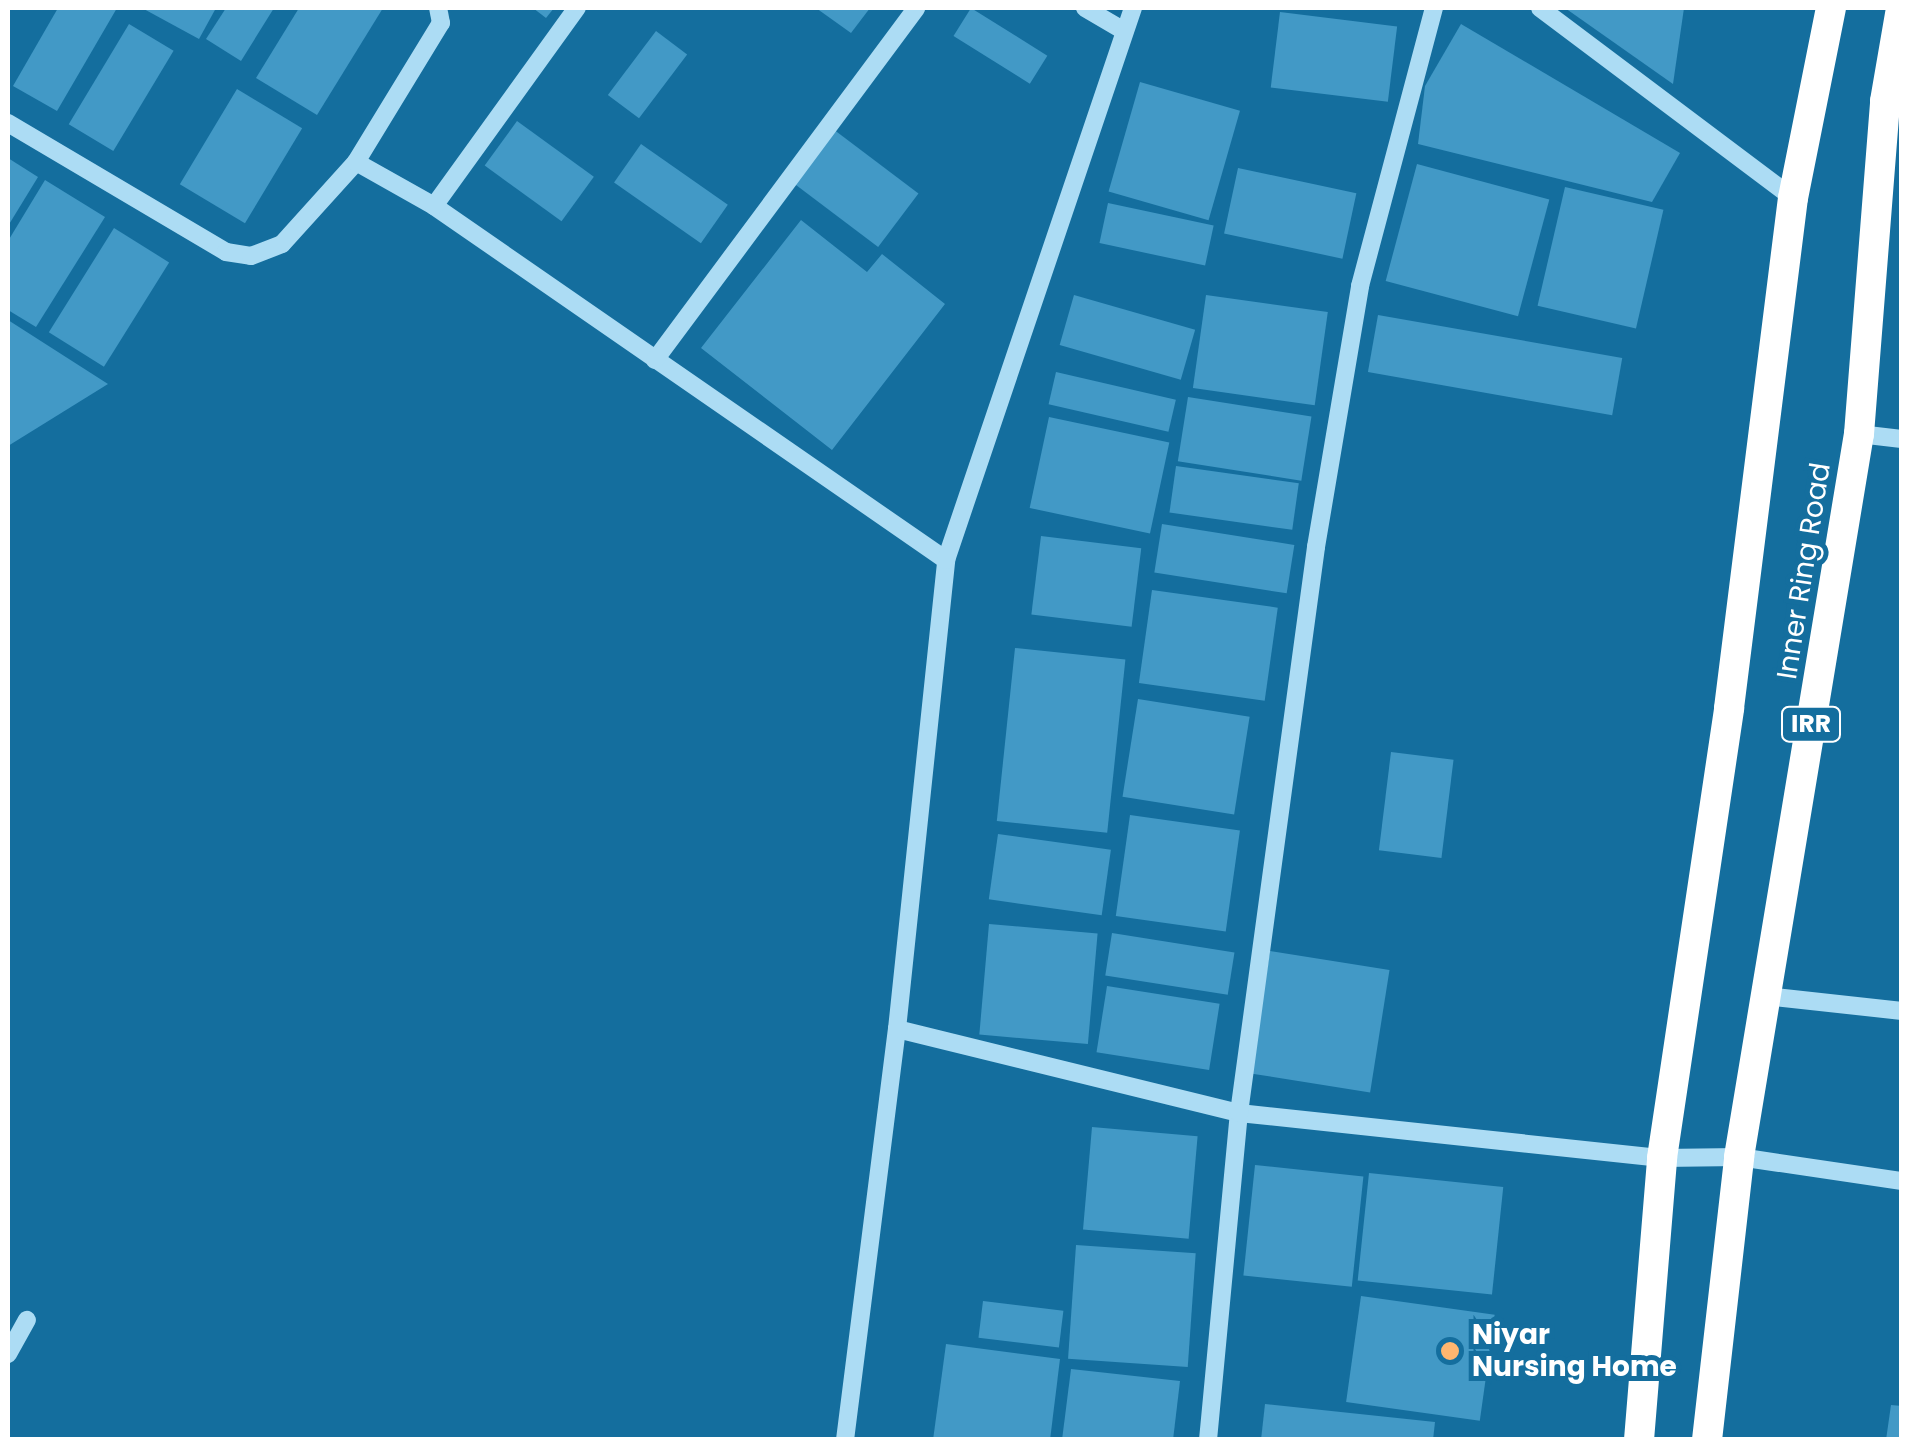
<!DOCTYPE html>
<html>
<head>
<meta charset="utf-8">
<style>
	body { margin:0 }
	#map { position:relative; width:1909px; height:1447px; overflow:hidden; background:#146e9e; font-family:Poppins,sans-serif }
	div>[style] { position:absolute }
	.building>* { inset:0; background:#4299c6; transform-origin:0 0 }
	.minor>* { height:18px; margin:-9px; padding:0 9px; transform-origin:9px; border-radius:9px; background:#acdcf4 }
	.highway>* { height:30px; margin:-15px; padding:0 15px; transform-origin:15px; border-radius:15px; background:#fff }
	.dots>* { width:28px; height:28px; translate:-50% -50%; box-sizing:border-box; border:5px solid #146e9e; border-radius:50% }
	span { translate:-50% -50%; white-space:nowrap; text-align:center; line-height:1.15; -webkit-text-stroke:10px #146e9e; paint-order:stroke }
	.shield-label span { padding:2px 8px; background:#146e9e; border:2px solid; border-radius:8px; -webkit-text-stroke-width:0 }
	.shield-label { font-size:25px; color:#fff; font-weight:700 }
	.street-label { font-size:28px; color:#fff }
	.poi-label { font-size:28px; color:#fff; font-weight:700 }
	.left { translate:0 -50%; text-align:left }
	.frame { position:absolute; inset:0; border:10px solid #fff; pointer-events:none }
</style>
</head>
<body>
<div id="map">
	<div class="building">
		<div style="clip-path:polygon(58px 8px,117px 8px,57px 111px,13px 86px)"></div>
		<div style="clip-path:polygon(142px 8px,216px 8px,199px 39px)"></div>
		<div style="clip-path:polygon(226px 8px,274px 8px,241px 61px,206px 39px)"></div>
		<div style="clip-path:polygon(299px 8px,383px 8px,317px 115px,256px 78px)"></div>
		<div style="clip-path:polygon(533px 8px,554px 8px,546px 18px)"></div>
		<div style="clip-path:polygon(816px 8px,870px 8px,851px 33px)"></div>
		<div style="left:971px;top:8px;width:90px;height:33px;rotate:32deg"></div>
		<div style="clip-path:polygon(1565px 8px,1684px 8px,1673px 84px)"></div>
		<div style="left:1280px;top:12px;width:118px;height:76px;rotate:7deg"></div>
		<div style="left:129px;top:24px;width:52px;height:117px;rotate:31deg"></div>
		<div style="clip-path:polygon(1461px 24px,1680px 153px,1652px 202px,1418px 144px,1425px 86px)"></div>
		<div style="left:656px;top:31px;width:39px;height:80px;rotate:37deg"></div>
		<div style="left:1140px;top:82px;width:104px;height:114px;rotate:16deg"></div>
		<div style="left:237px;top:89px;width:76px;height:111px;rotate:31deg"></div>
		<div style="left:517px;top:121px;width:95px;height:55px;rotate:36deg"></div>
		<div style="left:833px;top:129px;width:107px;height:67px;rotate:37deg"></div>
		<div style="left:641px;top:144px;width:106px;height:47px;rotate:35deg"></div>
		<div style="clip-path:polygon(8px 158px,38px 177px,8px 226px)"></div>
		<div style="left:1417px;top:164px;width:137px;height:121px;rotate:15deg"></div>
		<div style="left:1238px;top:168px;width:121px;height:67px;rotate:12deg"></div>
		<div style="clip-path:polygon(45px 180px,105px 217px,36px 327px,8px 310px,8px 241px)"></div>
		<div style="left:1565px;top:187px;width:101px;height:122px;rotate:13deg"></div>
		<div style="left:1108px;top:203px;width:108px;height:41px;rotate:12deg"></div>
		<div style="clip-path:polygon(801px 220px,867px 272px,882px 254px,945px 304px,832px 450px,701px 348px)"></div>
		<div style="left:114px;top:228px;width:65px;height:123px;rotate:32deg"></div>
		<div style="left:1074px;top:295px;width:126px;height:52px;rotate:16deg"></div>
		<div style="left:1206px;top:295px;width:123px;height:94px;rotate:8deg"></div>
		<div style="left:1378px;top:315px;width:248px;height:58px;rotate:10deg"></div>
		<div style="clip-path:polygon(8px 320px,108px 384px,8px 446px)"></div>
		<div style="left:1056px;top:372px;width:123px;height:33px;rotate:13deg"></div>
		<div style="left:1188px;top:397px;width:125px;height:65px;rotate:9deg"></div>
		<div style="left:1049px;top:417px;width:123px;height:93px;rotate:12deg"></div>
		<div style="left:1176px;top:466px;width:124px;height:47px;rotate:8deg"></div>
		<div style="left:1162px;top:524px;width:134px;height:49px;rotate:9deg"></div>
		<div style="left:1041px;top:536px;width:101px;height:79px;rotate:7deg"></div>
		<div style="left:1152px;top:590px;width:127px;height:94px;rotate:8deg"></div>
		<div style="left:1015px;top:648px;width:111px;height:174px;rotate:6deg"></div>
		<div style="left:1138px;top:699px;width:113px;height:99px;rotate:9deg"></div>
		<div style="left:1391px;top:752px;width:63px;height:99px;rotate:7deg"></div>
		<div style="left:1130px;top:815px;width:111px;height:102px;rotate:8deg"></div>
		<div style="left:998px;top:834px;width:114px;height:66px;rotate:8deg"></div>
		<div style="left:989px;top:924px;width:109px;height:111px;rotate:5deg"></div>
		<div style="left:1112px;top:933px;width:124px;height:43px;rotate:9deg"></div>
		<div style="left:1270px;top:951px;width:121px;height:124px;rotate:9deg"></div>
		<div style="left:1107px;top:986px;width:114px;height:67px;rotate:9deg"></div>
		<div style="left:1092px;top:1127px;width:106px;height:103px;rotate:5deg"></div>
		<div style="left:1255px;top:1165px;width:109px;height:111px;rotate:6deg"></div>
		<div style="left:1369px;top:1173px;width:135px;height:108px;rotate:6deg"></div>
		<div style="left:1076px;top:1245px;width:120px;height:114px;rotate:4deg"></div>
		<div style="left:1361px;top:1296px;width:135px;height:107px;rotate:8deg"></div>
		<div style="left:983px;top:1301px;width:81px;height:37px;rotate:7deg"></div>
		<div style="clip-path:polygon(946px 1344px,1060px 1359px,1050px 1440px,933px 1440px)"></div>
		<div style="clip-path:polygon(1071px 1369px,1180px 1381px,1173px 1440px,1062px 1440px)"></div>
		<div style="clip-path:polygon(1265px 1404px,1435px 1422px,1433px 1440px,1261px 1440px)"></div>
		<div style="clip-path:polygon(1891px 1405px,1902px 1406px,1902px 1440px,1886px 1440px)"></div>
	</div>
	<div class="minor">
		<div style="left:1085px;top:8px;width:45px;rotate:30.5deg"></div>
		<div style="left:1540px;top:8px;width:316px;rotate:36.9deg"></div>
		<div style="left:8px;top:123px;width:253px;rotate:30.6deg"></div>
		<div style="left:226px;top:252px;width:25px;rotate:9deg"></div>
		<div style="left:251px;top:256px;width:33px;rotate:-21deg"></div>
		<div style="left:282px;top:244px;width:110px;rotate:-47.9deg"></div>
		<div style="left:356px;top:162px;width:163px;rotate:-58.6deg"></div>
		<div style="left:441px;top:23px;width:15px;rotate:-101deg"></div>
		<div style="left:356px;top:162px;width:90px;rotate:29.4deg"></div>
		<div style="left:434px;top:206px;width:622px;rotate:34.66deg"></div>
		<div style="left:434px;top:206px;width:244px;rotate:-54.2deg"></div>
		<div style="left:655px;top:360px;width:438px;rotate:-53.4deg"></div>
		<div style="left:1859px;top:434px;width:43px;rotate:6.6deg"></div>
		<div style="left:1766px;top:996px;width:137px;rotate:6.3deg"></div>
		<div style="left:897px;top:1029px;width:352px;rotate:13.8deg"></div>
		<div style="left:1239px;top:1113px;width:425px;rotate:6.1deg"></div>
		<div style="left:1662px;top:1158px;width:77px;rotate:-0.7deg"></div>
		<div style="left:1739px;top:1157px;width:165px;rotate:8.4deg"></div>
		<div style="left:8px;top:1354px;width:39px;rotate:-61deg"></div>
		<div style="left:845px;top:1440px;width:414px;rotate:-82.8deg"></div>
		<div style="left:897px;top:1029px;width:472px;rotate:-84deg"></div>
		<div style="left:946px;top:560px;width:583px;rotate:-71.29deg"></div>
		<div style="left:1208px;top:1440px;width:328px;rotate:-84.6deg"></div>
		<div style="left:1239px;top:1113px;width:571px;rotate:-82.25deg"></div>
		<div style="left:1316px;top:547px;width:265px;rotate:-80.4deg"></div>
		<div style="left:1360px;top:286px;width:288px;rotate:-75.1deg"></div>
	</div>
	<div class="highway">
		<div style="left:1639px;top:1440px;width:283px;rotate:-85.3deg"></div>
		<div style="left:1662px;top:1158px;width:455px;rotate:-81.5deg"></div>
		<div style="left:1729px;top:708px;width:514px;rotate:-82.85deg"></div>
		<div style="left:1793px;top:198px;width:194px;rotate:-78.7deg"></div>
		<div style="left:1707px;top:1440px;width:285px;rotate:-83.5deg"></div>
		<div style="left:1739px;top:1157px;width:733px;rotate:-80.58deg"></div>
		<div style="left:1859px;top:434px;width:334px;rotate:-85.5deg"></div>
		<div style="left:1885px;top:101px;width:94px;rotate:-80.2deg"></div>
	</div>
	<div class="dots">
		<div style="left:1450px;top:1351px;background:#ffb66f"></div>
	</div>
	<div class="shield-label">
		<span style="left:1811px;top:724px">IRR</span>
	</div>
	<div class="street-label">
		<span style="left:1804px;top:571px;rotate:-81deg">Inner Ring Road</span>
	</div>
	<div class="poi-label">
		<span class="left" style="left:1472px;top:1351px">Niyar<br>Nursing Home</span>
	</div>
	<div class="frame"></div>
</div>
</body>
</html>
